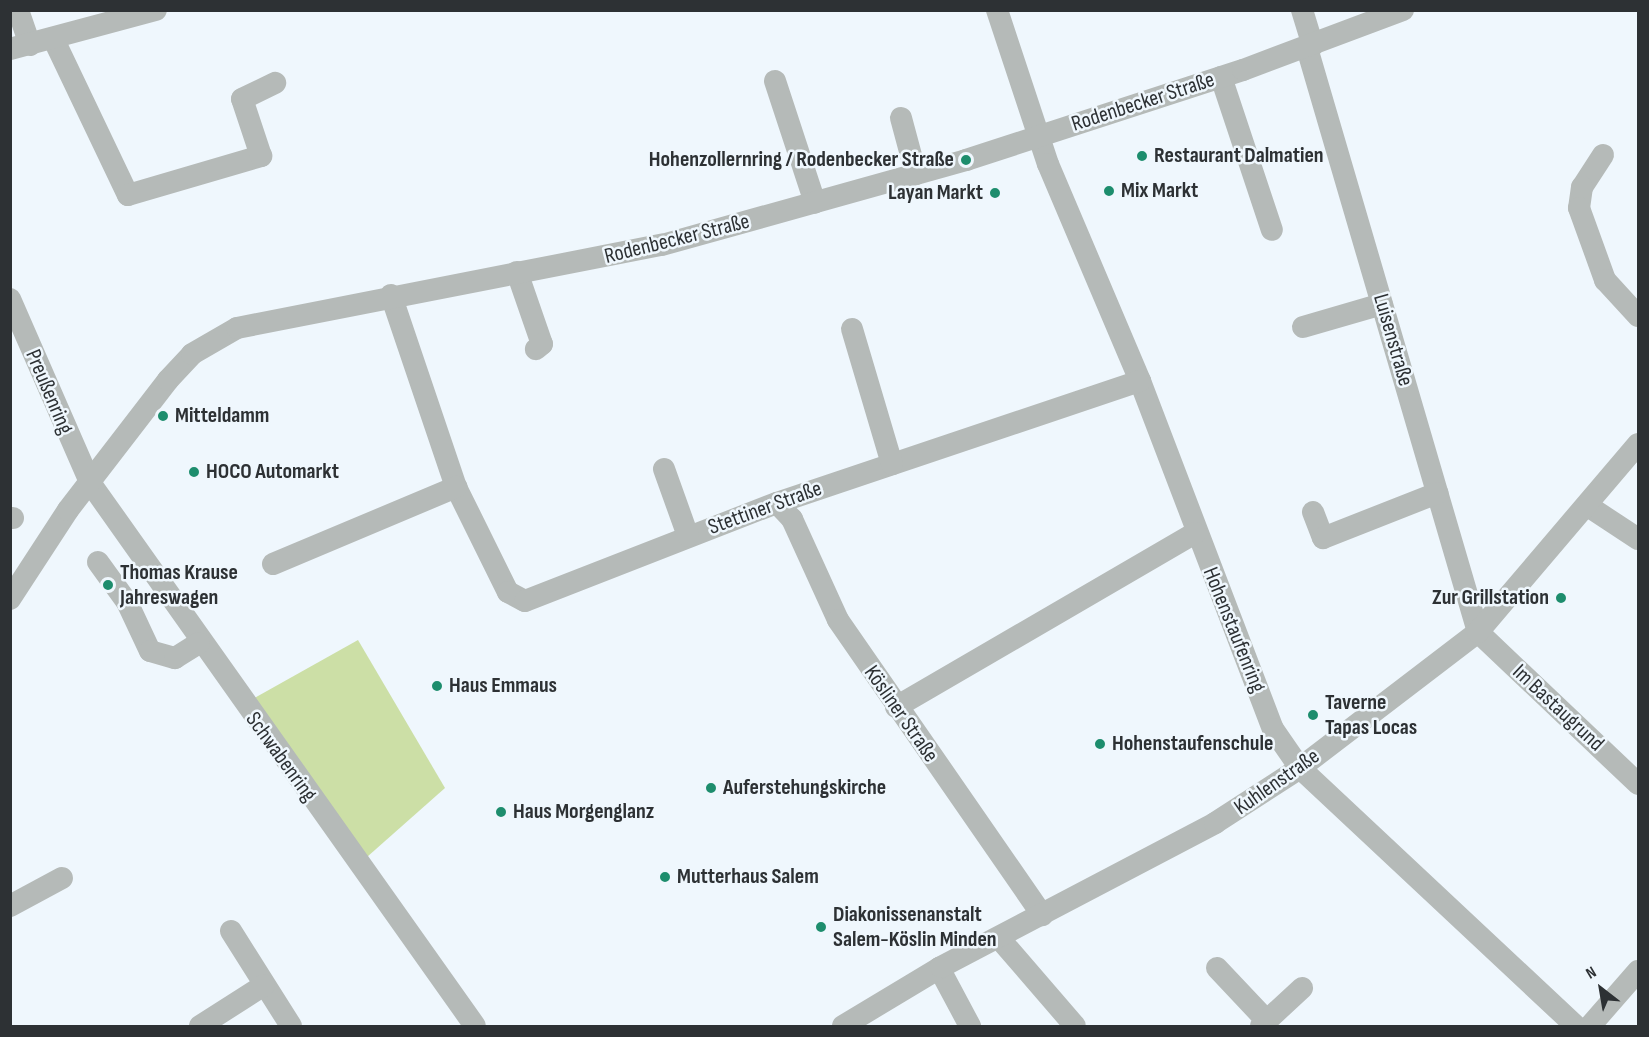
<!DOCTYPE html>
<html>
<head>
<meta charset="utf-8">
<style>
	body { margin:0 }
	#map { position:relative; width:1649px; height:1037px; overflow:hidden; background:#eff7fd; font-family:"Sofia Sans Condensed",sans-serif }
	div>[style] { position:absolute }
	.green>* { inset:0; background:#ccdfa6 }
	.minor>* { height:22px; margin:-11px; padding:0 11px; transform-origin:11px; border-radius:11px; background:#b5bab8 }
	.dots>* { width:16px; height:16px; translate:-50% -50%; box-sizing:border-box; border:3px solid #eff7fd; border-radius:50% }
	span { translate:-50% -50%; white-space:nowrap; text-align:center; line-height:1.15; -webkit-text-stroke:5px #eff7fd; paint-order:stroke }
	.street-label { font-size:22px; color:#2d3134 }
	.poi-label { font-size:22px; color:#2d3134; font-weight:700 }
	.left { translate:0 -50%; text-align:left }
	.right { translate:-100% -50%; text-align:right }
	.frame { position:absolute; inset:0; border:12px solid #2d3134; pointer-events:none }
	.north { position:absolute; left:1571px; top:959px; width:60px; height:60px; -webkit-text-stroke:4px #eff7fd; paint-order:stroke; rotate:329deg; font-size:16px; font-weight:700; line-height:24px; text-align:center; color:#2d3134 }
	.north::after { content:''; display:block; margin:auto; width:21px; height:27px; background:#2d3134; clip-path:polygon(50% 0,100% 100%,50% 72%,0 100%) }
</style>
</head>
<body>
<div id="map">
	<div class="green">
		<div style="clip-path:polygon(358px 640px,445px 788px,367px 857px,251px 700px)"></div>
	</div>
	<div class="minor">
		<div style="left:18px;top:10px;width:37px;rotate:71deg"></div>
		<div style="left:997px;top:10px;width:162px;rotate:71.7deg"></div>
		<div style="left:1048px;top:164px;width:236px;rotate:67deg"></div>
		<div style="left:1140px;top:381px;width:373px;rotate:69.1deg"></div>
		<div style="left:1273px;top:729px;width:47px;rotate:55.3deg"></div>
		<div style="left:1300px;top:768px;width:378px;rotate:43.1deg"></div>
		<div style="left:1302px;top:10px;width:37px;rotate:73deg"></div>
		<div style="left:53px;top:38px;width:174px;rotate:64.5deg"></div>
		<div style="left:128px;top:195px;width:139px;rotate:-16.3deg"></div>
		<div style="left:261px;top:156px;width:60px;rotate:-108.4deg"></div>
		<div style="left:242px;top:99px;width:37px;rotate:-26deg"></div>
		<div style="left:1307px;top:48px;width:609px;rotate:73.68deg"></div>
		<div style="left:1478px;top:632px;width:221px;rotate:43.5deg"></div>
		<div style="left:10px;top:49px;width:151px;rotate:-15deg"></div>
		<div style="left:1221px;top:77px;width:161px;rotate:71.6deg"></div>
		<div style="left:775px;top:81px;width:128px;rotate:71.8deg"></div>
		<div style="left:901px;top:118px;width:58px;rotate:75deg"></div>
		<div style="left:1603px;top:155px;width:38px;rotate:123deg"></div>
		<div style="left:1582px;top:187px;width:21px;rotate:98deg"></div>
		<div style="left:1579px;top:208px;width:77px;rotate:70.1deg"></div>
		<div style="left:1605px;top:280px;width:49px;rotate:47.5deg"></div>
		<div style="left:517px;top:272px;width:76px;rotate:70.9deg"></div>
		<div style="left:542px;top:344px;width:8px;rotate:140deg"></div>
		<div style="left:391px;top:295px;width:203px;rotate:71.3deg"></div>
		<div style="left:456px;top:487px;width:117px;rotate:63.7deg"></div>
		<div style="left:508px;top:592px;width:19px;rotate:28deg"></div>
		<div style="left:525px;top:601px;width:270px;rotate:-21.3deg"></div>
		<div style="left:777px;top:503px;width:383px;rotate:-18.6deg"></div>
		<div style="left:10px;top:299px;width:202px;rotate:66.4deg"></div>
		<div style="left:91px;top:484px;width:664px;rotate:54.68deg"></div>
		<div style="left:1303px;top:327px;width:82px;rotate:-16.2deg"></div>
		<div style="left:852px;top:329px;width:141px;rotate:73.5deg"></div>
		<div style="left:664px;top:469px;width:71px;rotate:70.3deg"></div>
		<div style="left:777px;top:503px;width:22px;rotate:47deg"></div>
		<div style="left:792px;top:519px;width:111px;rotate:65.5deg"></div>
		<div style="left:838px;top:620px;width:359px;rotate:55.3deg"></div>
		<div style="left:1588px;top:506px;width:60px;rotate:33.4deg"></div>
		<div style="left:1313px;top:512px;width:28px;rotate:69deg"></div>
		<div style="left:1323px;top:538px;width:123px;rotate:-21.5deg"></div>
		<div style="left:10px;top:518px;width:3px"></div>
		<div style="left:98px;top:562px;width:49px;rotate:54.1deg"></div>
		<div style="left:127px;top:602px;width:54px;rotate:64.9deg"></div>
		<div style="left:150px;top:651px;width:26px;rotate:16deg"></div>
		<div style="left:175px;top:658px;width:28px;rotate:-32deg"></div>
		<div style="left:273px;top:564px;width:199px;rotate:-22.8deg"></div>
		<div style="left:10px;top:599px;width:106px;rotate:-56.9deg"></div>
		<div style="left:68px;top:510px;width:164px;rotate:-52.4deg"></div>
		<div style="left:168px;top:380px;width:35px;rotate:-47deg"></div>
		<div style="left:192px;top:354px;width:52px;rotate:-30deg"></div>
		<div style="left:237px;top:328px;width:433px;rotate:-11.1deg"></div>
		<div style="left:662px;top:245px;width:316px;rotate:-15.6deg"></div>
		<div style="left:966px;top:160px;width:291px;rotate:-18deg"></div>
		<div style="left:1243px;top:70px;width:171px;rotate:-20.6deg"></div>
		<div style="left:896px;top:707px;width:346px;rotate:-30.2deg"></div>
		<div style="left:10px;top:906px;width:59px;rotate:-28.3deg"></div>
		<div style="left:231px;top:931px;width:112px;rotate:57.7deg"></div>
		<div style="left:999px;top:938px;width:116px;rotate:49.2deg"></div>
		<div style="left:939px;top:968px;width:66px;rotate:61.9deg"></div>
		<div style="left:1217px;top:968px;width:73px;rotate:46.7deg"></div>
		<div style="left:200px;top:1026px;width:76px;rotate:-32.6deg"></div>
		<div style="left:843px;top:1026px;width:114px;rotate:-31deg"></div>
		<div style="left:941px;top:967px;width:310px;rotate:-27.7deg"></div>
		<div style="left:1215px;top:823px;width:101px;rotate:-32.9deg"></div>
		<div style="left:1300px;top:768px;width:224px;rotate:-37.4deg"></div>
		<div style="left:1478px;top:632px;width:247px;rotate:-49.6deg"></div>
		<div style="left:1261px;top:1026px;width:56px;rotate:-42.8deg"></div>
		<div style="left:1590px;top:1026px;width:73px;rotate:-48.9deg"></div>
	</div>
	<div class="dots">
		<div style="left:1142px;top:156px;background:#1d8d6d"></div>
		<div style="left:966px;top:160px;background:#1d8d6d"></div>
		<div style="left:1109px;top:191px;background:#1d8d6d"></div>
		<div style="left:995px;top:193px;background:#1d8d6d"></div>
		<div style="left:163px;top:416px;background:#1d8d6d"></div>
		<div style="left:194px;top:472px;background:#1d8d6d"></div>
		<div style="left:108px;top:585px;background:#1d8d6d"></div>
		<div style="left:1561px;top:598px;background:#1d8d6d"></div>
		<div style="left:437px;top:686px;background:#1d8d6d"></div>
		<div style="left:1313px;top:715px;background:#1d8d6d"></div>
		<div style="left:1100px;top:744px;background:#1d8d6d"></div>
		<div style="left:711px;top:788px;background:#1d8d6d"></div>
		<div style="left:501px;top:812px;background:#1d8d6d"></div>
		<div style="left:665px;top:877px;background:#1d8d6d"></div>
		<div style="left:821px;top:927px;background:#1d8d6d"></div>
	</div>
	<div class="street-label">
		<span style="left:1143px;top:102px;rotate:-18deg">Rodenbecker Straße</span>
		<span style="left:677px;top:239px;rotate:-14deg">Rodenbecker Straße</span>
		<span style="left:1393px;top:340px;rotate:74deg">Luisenstraße</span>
		<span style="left:49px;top:392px;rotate:67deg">Preußenring</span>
		<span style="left:765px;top:508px;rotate:-20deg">Stettiner Straße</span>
		<span style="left:1234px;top:630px;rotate:68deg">Hohenstaufenring</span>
		<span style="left:1558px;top:708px;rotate:43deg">Im Bastaugrund</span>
		<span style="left:901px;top:714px;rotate:55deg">Kösliner Straße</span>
		<span style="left:281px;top:757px;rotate:54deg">Schwabenring</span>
		<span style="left:1277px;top:782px;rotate:-35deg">Kuhlenstraße</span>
	</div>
	<div class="poi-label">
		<span class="left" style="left:1154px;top:156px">Restaurant Dalmatien</span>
		<span class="right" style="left:954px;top:160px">Hohenzollernring / Rodenbecker Straße</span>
		<span class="left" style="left:1121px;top:191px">Mix Markt</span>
		<span class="right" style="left:983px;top:193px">Layan Markt</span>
		<span class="left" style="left:175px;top:416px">Mitteldamm</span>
		<span class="left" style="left:206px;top:472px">HOCO Automarkt</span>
		<span class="left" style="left:120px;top:585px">Thomas Krause<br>Jahreswagen</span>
		<span class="right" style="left:1549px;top:598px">Zur Grillstation</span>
		<span class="left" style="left:449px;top:686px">Haus Emmaus</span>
		<span class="left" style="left:1325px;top:715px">Taverne<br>Tapas Locas</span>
		<span class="left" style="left:1112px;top:744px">Hohenstaufenschule</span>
		<span class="left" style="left:723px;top:788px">Auferstehungskirche</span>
		<span class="left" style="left:513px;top:812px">Haus Morgenglanz</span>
		<span class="left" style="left:677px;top:877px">Mutterhaus Salem</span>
		<span class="left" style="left:833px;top:927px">Diakonissenanstalt<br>Salem-Köslin Minden</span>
	</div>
	<div class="frame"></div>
	<div class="north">N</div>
</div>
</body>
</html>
